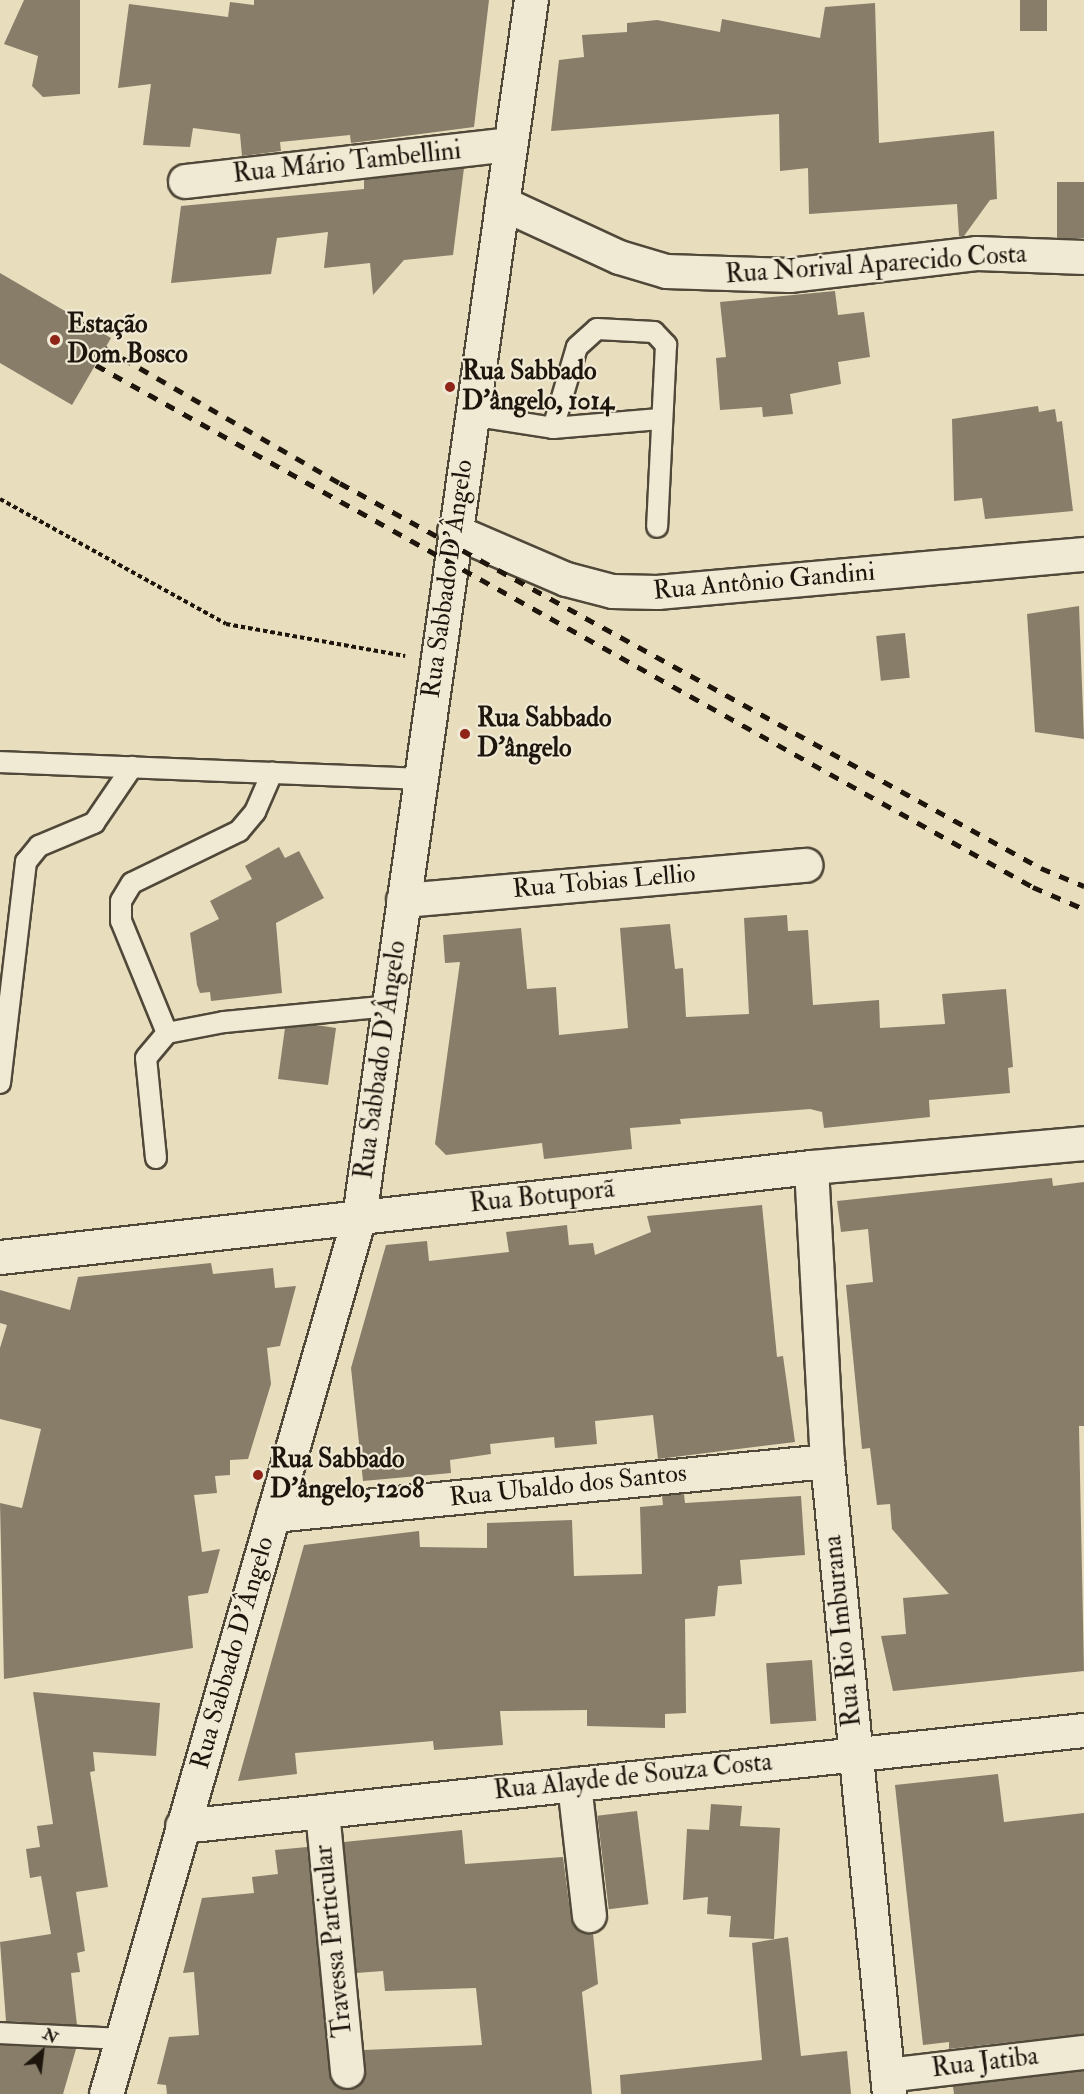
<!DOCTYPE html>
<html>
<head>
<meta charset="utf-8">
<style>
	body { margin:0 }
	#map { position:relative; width:1084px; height:2094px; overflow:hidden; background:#e8ddbd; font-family:"IM FELL Double Pica",serif }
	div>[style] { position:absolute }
	.building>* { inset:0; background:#877d69; transform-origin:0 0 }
	.path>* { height:4px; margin-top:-2px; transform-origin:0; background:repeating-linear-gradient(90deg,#1e160d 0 4.5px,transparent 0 7.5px) }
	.roads { filter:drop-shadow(2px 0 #504839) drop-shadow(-2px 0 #504839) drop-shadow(0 2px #504839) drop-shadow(0 -2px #504839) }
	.lane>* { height:20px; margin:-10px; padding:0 10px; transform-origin:10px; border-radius:10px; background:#f0e9d4 }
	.street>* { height:33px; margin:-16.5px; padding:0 16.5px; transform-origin:16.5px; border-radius:16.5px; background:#f0e9d4 }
	.secondary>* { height:33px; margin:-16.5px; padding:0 16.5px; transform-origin:16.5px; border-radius:16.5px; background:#f0e9d4 }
	.rail>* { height:4.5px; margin-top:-2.25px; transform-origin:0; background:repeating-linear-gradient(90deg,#1e160d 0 10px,transparent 0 20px) }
	.dots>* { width:16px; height:16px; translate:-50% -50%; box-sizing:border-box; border:3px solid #f0e9d4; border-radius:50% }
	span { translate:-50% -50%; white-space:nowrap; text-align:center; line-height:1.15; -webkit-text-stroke:4.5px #f0e9d4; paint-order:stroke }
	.street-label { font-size:26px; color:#1e160d }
	.poi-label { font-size:26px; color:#1e160d; font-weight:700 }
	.left { translate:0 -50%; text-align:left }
	.north { position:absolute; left:12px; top:2022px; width:60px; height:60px; -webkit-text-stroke:4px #f0e9d4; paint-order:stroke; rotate:28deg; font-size:16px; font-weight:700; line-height:24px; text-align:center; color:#1e160d }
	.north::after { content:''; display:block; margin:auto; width:21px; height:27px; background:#1e160d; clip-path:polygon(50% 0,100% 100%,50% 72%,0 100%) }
</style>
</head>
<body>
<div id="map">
	<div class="building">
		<div style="clip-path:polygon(24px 0,80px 0,80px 94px,43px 97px,32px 86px,38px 56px,4px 44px)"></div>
		<div style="clip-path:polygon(254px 0,489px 0,474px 127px,351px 143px,350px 135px,280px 142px,281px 151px,242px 156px,240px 134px,193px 128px,190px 147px,143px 145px,151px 84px,118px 88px,129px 4px,228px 17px,230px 2px,254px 5px)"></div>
		<div style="left:1020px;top:0;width:27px;height:31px"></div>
		<div style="clip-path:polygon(875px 3px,879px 143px,994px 131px,997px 199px,990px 200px,964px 236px,959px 236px,957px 204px,809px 214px,808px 168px,780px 171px,779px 114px,551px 131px,559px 60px,584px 57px,582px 35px,627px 32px,627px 23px,657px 20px,720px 32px,722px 19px,820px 38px,825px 7px)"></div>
		<div style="clip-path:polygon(464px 168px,453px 255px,404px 260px,373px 295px,370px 263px,324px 268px,328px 232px,277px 238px,271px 274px,171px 283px,181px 206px,364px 189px,364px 179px)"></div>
		<div style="left:1084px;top:182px;width:56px;height:27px;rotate:90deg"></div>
		<div style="clip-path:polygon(0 273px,111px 338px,72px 405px,0 363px)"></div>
		<div style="clip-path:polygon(835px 291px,838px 315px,864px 312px,870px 357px,838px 362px,841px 384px,790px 394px,793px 414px,763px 417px,762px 407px,720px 410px,716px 358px,726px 357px,720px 302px)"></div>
		<div style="clip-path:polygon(1038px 406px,1039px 412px,1055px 409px,1057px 422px,1062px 421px,1073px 511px,985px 519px,982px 498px,954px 501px,952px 419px)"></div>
		<div style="clip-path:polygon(1079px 606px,1084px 739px,1035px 732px,1027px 614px)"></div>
		<div style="left:905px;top:633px;width:45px;height:29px;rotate:84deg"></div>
		<div style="clip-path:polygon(279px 847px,285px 858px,299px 851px,324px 898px,276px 923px,282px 993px,211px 1001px,210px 992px,200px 993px,197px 985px,190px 933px,219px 919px,210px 901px,252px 879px,245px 866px)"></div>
		<div style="clip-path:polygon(787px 915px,788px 931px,808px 930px,813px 1005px,879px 1000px,880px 1028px,945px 1024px,942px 994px,1006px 989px,1013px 1067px,1008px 1068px,1010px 1093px,929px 1100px,930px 1117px,824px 1128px,822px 1112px,810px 1109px,680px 1119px,681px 1124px,630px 1128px,632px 1149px,544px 1159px,542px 1143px,446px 1155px,435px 1144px,460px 962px,445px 963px,443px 935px,521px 928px,527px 989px,556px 987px,559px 1035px,628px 1028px,620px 928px,670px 924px,675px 969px,683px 968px,686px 1017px,749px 1014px,744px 918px)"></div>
		<div style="clip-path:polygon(316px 1025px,336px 1028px,328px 1085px,278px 1079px,285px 1028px)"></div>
		<div style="clip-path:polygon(1052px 1178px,1053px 1186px,1084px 1182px,1084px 1426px,1079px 1426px,1084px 1671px,893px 1691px,881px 1636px,906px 1634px,903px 1598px,949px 1594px,892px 1529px,890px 1504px,877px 1505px,870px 1448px,862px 1449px,846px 1285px,873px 1282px,868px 1229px,841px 1232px,837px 1201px)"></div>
		<div style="clip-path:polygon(762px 1205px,777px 1357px,783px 1356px,795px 1442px,658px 1459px,653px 1415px,595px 1421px,597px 1444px,555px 1448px,554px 1437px,490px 1444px,491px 1454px,450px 1460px,451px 1473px,363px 1481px,351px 1368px,386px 1245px,427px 1241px,429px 1261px,509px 1252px,506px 1232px,567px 1225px,569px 1245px,593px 1243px,595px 1255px,651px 1232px,647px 1216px)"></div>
		<div style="clip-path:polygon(211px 1263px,213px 1274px,273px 1268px,275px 1288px,296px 1286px,280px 1346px,267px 1348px,271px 1384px,248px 1459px,230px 1460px,230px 1475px,215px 1476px,217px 1493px,194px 1495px,202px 1552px,220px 1549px,208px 1593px,188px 1596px,193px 1648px,4px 1679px,0 1503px,22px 1508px,41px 1429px,0 1419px,0 1348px,7px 1325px,0 1323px,0 1290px,70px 1310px,78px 1277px)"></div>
		<div style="clip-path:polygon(684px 1494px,685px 1503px,801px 1496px,805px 1555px,740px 1560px,742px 1584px,718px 1586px,715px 1616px,685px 1619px,686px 1713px,665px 1714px,665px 1728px,587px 1726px,587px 1710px,500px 1711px,503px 1745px,434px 1750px,433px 1741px,295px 1753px,297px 1774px,238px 1781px,304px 1545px,419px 1531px,420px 1547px,487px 1548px,487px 1523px,572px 1520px,574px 1576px,642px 1574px,640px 1507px,663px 1505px,662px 1496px)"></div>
		<div style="left:812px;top:1660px;width:61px;height:46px;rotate:86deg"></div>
		<div style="clip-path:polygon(33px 1692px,160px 1703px,156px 1756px,93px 1752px,95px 1771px,90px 1772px,108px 1887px,76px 1892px,85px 1951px,77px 1953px,80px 1972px,71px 1973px,77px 2025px,6px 2021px,0 1942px,51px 1934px,41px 1876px,30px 1878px,26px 1849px,40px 1847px,37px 1826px,53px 1824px)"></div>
		<div style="clip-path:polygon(998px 1774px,1004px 1822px,1084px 1813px,1084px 2034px,949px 2049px,949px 2042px,923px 2045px,895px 1785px)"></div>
		<div style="clip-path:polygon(711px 1804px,742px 1806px,740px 1826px,780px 1828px,774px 1939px,729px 1937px,731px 1916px,707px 1914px,708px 1897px,683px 1900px,687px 1829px,709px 1830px)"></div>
		<div style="left:637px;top:1811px;width:94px;height:40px;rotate:83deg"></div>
		<div style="clip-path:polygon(462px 1830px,465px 1864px,563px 1857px,571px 1918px,581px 1932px,593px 1933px,598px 1984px,582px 1992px,592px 2094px,167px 2094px,166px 2085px,157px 2084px,169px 2037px,199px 2035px,194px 1972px,183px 1973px,202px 1898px,254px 1893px,252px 1877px,278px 1874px,275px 1850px,307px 1847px,332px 2082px,348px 2090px,358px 2086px,366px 2070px,364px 2050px,482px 2045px,476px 1988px,385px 1991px,383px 1971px,356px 1973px,344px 1842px)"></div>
		<div style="clip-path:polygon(788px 1937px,801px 2056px,847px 2051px,851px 2094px,621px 2094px,620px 2075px,762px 2060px,752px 1943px)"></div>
		<div style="clip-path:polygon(0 2045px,76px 2049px,63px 2094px,0 2094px)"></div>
		<div style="clip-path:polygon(1084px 2071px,1084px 2094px,954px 2094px,953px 2086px)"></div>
	</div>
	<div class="path">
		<div style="left:0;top:499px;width:258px;rotate:28.9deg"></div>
		<div style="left:226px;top:624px;width:182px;rotate:10.1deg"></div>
	</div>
	<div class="roads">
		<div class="lane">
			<div style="left:471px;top:415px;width:83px;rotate:9deg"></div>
			<div style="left:553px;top:428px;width:107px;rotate:-4.8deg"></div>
			<div style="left:553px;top:428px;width:84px;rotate:-73.5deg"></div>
			<div style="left:577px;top:347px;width:27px;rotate:-42deg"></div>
			<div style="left:597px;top:329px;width:57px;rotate:3deg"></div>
			<div style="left:654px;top:332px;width:18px;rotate:47deg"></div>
			<div style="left:666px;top:345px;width:182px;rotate:92.8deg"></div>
			<div style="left:0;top:762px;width:420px;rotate:2.3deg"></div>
			<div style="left:167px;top:1033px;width:121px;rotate:-112.3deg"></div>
			<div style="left:121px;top:921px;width:20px;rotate:-90deg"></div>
			<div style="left:121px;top:901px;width:21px;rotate:-59deg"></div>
			<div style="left:132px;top:883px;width:119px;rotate:-25.9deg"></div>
			<div style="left:239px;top:831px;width:25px;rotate:-50deg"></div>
			<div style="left:255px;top:812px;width:43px;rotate:-66.4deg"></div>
			<div style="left:0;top:1083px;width:223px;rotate:-83.3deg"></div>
			<div style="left:26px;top:862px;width:21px;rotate:-51deg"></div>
			<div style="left:39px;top:846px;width:60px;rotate:-22.7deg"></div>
			<div style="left:94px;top:823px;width:68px;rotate:-55.8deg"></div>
			<div style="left:156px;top:1158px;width:100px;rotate:-95.7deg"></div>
			<div style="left:146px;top:1058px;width:33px;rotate:-50deg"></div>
			<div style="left:167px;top:1033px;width:58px;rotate:-10.9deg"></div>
			<div style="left:224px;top:1022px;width:166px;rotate:-5.5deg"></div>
			<div style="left:0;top:2033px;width:123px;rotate:2.8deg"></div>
		</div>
		<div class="street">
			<div style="left:185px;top:181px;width:327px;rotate:-6.5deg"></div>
			<div style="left:502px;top:203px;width:129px;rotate:24.8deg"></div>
			<div style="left:619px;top:257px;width:49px;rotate:16.6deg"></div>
			<div style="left:666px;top:271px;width:123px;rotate:1.9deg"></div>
			<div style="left:789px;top:275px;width:188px;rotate:-6.7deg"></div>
			<div style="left:976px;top:253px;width:108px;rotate:2.1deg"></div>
			<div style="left:454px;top:531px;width:122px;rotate:23.2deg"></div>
			<div style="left:566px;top:579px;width:48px;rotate:14.6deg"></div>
			<div style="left:612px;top:591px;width:45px;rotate:1.3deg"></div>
			<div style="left:657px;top:592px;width:429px;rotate:-5.1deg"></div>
			<div style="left:403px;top:900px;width:404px;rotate:-5deg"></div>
			<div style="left:811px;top:1167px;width:294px;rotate:86.9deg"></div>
			<div style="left:827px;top:1461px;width:636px;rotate:84.41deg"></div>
			<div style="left:0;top:1257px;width:816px;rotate:-6.33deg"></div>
			<div style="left:811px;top:1167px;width:274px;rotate:-5deg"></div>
			<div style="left:273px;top:1515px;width:557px;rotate:-5.57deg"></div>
			<div style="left:574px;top:1784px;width:132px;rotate:83.5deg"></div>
			<div style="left:322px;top:1811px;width:261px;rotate:84.5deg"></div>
			<div style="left:182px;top:1826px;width:907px;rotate:-6.08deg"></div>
			<div style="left:887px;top:2075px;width:198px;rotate:-6.7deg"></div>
		</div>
		<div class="secondary">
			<div style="left:106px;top:2094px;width:913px;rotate:-73.91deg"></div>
			<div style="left:359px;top:1217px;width:1229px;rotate:-81.96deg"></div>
		</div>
	</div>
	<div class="rail">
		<div style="left:105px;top:348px;width:271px;rotate:29.9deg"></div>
		<div style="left:340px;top:483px;width:800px;rotate:28.78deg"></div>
		<div style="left:1041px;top:868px;width:47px;rotate:22.7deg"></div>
		<div style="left:96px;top:365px;width:1073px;rotate:29.12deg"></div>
		<div style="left:1033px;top:887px;width:56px;rotate:23.3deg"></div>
	</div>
	<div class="dots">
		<div style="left:55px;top:340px;background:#8f2418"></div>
		<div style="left:450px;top:387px;background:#8f2418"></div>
		<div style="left:465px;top:734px;background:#8f2418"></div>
		<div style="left:258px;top:1475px;background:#8f2418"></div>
	</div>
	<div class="street-label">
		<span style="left:347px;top:163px;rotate:-6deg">Rua Mário Tambellini</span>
		<span style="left:876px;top:265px;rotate:-4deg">Rua Norival Aparecido Costa</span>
		<span style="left:448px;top:579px;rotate:-82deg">Rua Sabbado D'Ângelo</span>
		<span style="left:764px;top:582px;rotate:-5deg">Rua Antônio Gandini</span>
		<span style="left:604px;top:882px;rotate:-5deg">Rua Tobias Lellio</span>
		<span style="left:381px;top:1060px;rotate:-82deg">Rua Sabbado D'Ângelo</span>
		<span style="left:542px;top:1197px;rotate:-6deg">Rua Botuporã</span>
		<span style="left:568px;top:1486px;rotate:-6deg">Rua Ubaldo dos Santos</span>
		<span style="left:843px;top:1631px;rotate:-96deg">Rua Rio Imburana</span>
		<span style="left:233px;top:1653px;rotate:-74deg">Rua Sabbado D'Ângelo</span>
		<span style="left:633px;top:1777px;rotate:-6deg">Rua Alayde de Souza Costa</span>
		<span style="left:334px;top:1941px;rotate:-96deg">Travessa Particular</span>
		<span style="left:985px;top:2063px;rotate:-7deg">Rua Jatiba</span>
	</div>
	<div class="poi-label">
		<span class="left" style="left:67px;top:340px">Estação<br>Dom Bosco</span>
		<span class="left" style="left:462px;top:387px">Rua Sabbado<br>D'ângelo, 1014</span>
		<span class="left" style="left:477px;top:734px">Rua Sabbado<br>D'ângelo</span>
		<span class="left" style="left:270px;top:1475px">Rua Sabbado<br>D'ângelo, 1208</span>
	</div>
	<div class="north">N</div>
</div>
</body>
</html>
